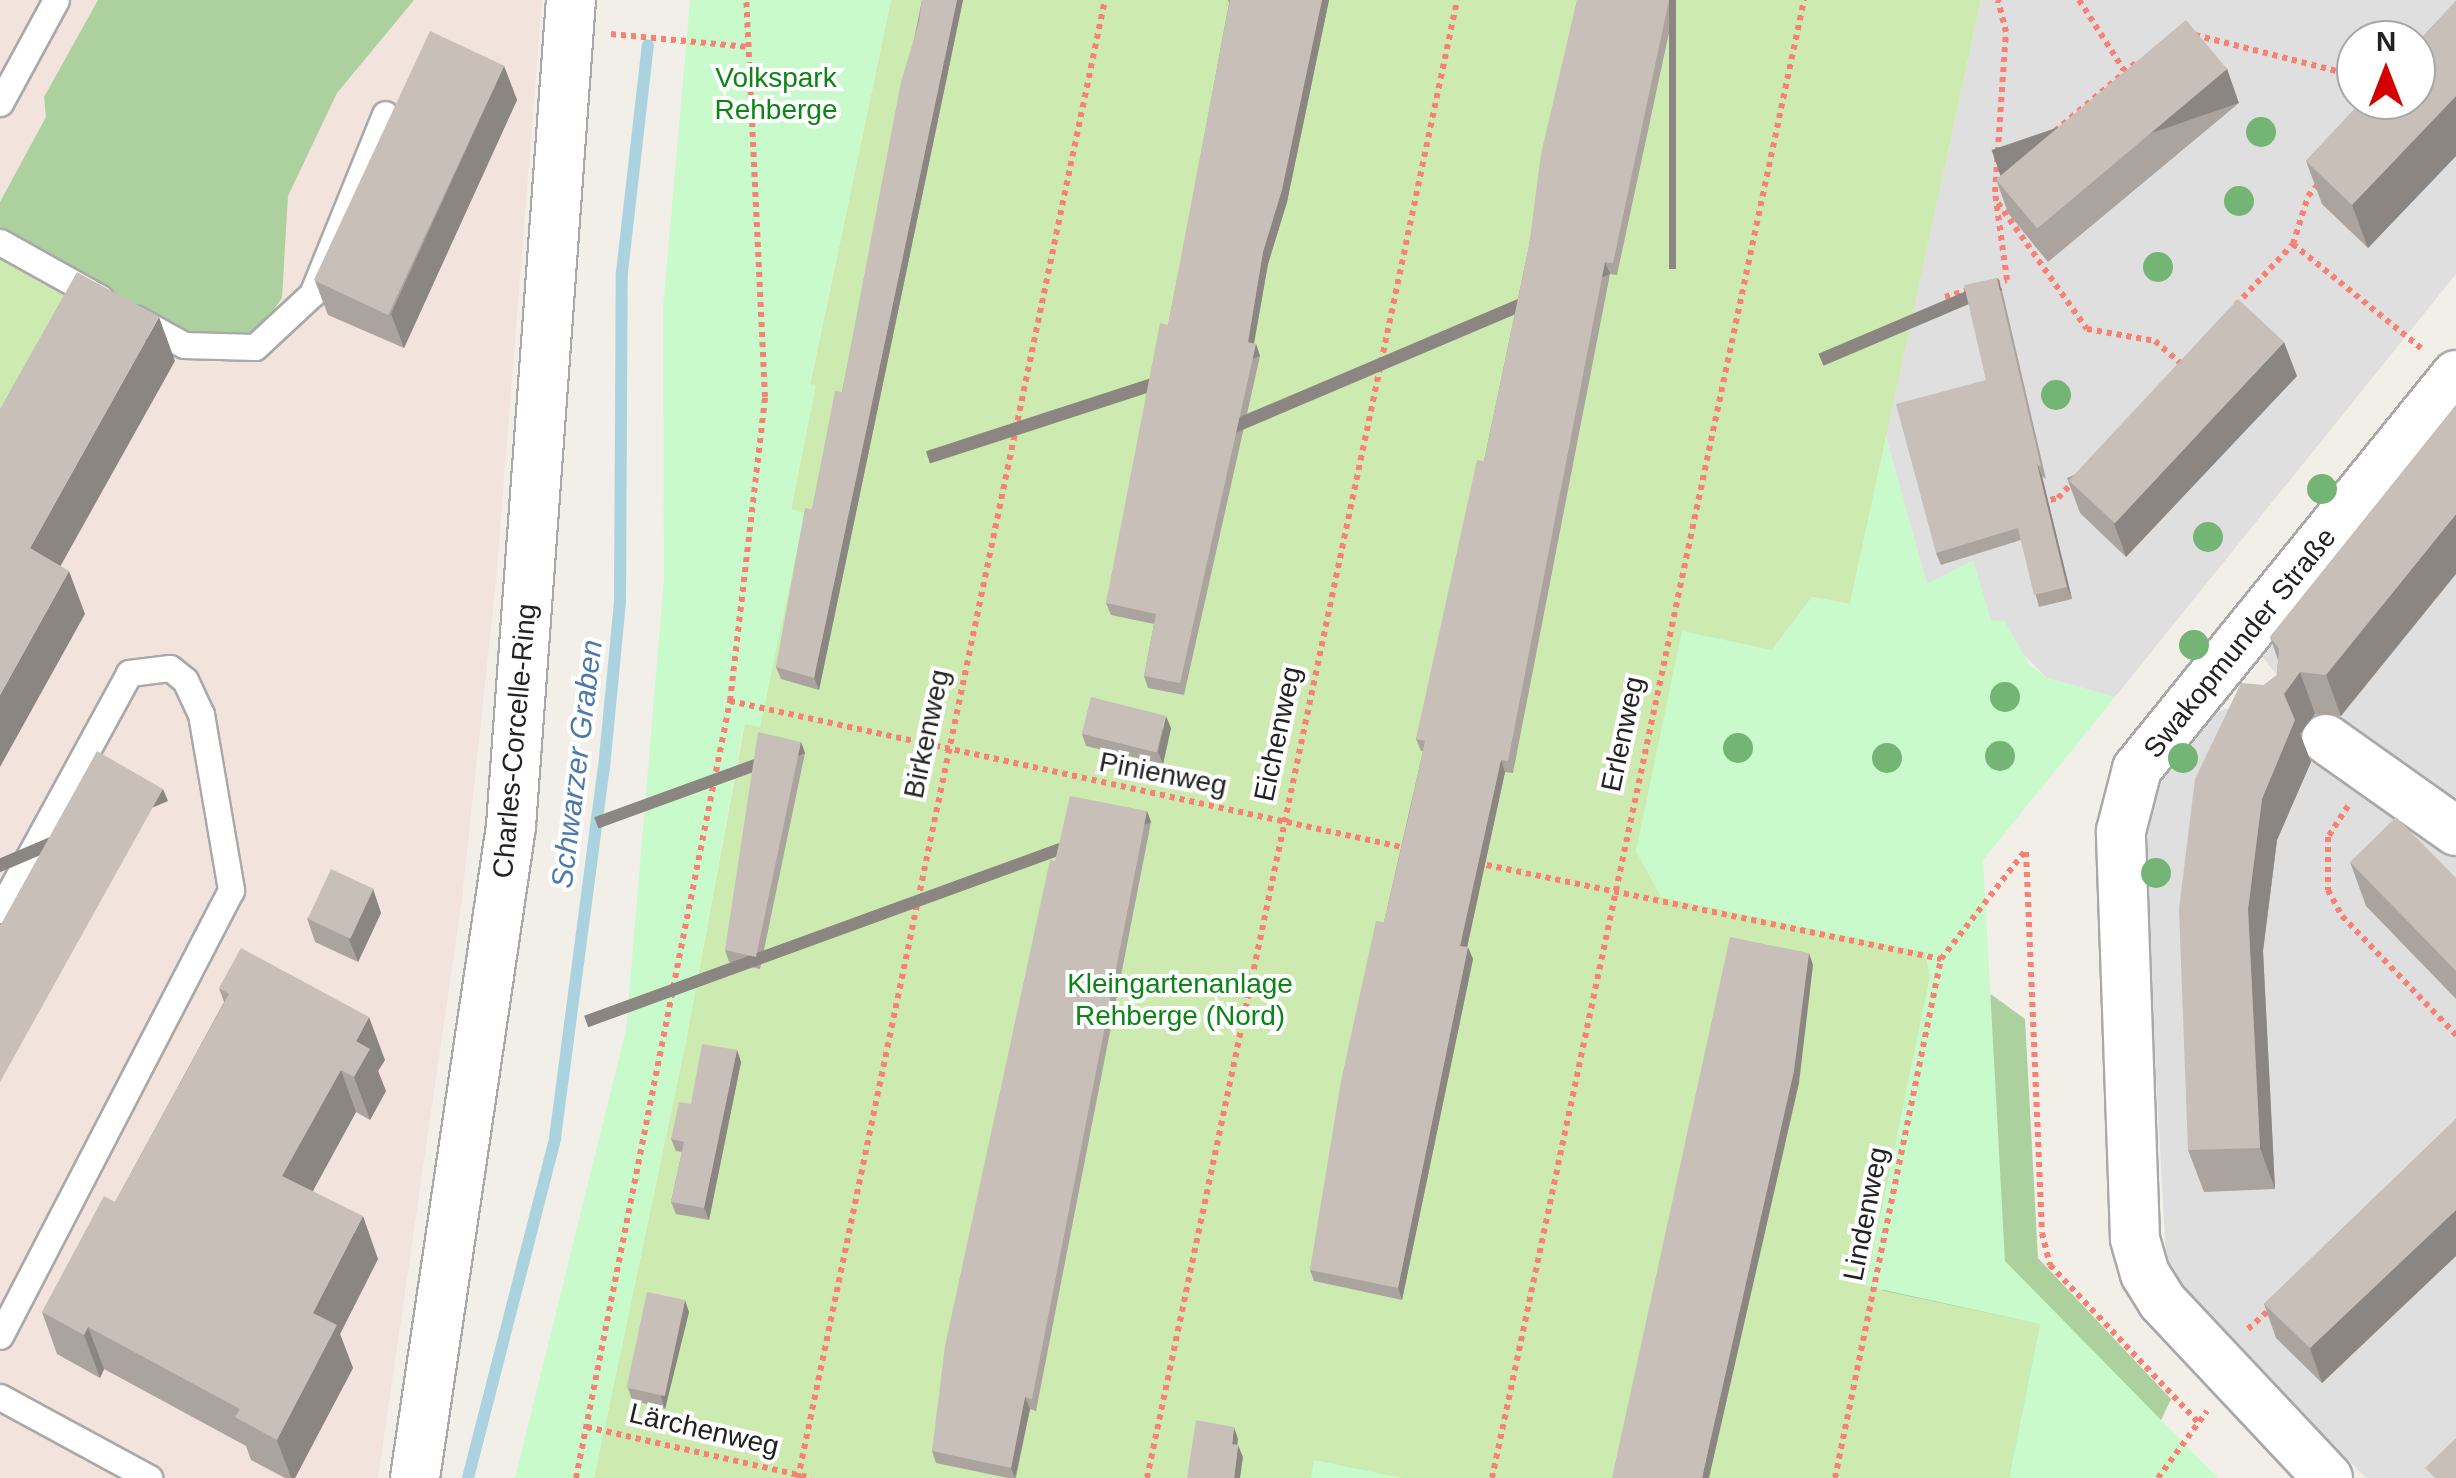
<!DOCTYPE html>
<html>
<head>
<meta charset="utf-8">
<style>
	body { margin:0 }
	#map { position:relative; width:2456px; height:1478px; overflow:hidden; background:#f2efe9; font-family:Helvetica,sans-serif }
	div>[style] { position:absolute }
	.residential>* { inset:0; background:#e0dfdf }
	.military>* { inset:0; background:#f3e3dd }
	.grass>* { inset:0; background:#cdebb0 }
	.forest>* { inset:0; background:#add19e }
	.park>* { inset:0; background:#c8facc }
	.stream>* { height:12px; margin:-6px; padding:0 6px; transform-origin:6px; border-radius:6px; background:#aad3df }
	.path>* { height:6px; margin-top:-3px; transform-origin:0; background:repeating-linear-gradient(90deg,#fa8072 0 5px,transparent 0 10px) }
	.roads { filter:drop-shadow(2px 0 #a9a9a9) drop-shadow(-2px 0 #a9a9a9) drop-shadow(0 2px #a9a9a9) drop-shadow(0 -2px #a9a9a9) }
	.lane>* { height:25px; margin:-12.5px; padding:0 12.5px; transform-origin:12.5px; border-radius:12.5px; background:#fff }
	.street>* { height:48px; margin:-24px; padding:0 24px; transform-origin:24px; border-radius:24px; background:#fff }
	.trees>* { width:30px; height:30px; margin:-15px; border-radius:50%; background:#74b475 }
	.wall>* { inset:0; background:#aba49e }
	.shaded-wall>* { inset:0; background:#8b8681; transform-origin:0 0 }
	.building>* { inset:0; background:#c7bfb8; transform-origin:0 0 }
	span { translate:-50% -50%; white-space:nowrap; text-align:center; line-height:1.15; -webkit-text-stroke:8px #fff; paint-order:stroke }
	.park-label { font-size:28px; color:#0c8416 }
	.street-label { font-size:28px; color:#222 }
	.water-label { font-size:30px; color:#4a7aab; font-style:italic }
	.north { position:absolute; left:2336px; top:20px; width:100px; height:100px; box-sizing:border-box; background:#fff; border:2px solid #a7a7a7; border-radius:50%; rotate:0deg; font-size:28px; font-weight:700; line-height:40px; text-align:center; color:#222 }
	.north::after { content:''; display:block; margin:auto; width:35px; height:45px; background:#d40000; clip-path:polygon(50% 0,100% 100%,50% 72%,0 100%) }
</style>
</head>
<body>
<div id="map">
	<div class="residential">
		<div style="clip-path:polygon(evenodd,1981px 0,2456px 0,2456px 274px,2115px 697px,2047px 678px,2014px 645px,2004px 621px,1991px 621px,1927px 585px,1886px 437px,1981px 0,2356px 40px,2416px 40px,2416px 100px,2356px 100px,2356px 40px)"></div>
		<div style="clip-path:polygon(2456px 411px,2456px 807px,2280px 680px,2263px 657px)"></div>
		<div style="clip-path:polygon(2227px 708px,2319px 758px,2456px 856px,2456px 1478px,2366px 1478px,2195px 1303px,2166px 1258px,2143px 834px,2165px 773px,2212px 714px)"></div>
	</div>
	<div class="military">
		<div style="clip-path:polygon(0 0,542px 0,496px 581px,462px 899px,378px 1478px,0 1478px)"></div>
	</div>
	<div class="grass">
		<div style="clip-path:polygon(891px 0,1981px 0,1850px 604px,1812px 597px,1772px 650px,1661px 897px,1925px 952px,1930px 976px,1883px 1291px,2040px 1324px,2009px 1478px,594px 1478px,686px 1041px,745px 723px,760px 726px,804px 514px,791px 510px,815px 386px,810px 385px)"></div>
		<div style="clip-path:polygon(0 254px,74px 289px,0 419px)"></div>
	</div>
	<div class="forest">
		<div style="clip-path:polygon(98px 0,414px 0,337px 93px,288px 196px,282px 298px,253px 339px,187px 341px,0 229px,0 202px,46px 117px,44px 97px)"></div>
		<div style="clip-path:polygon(1948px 980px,1992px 995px,2025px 1019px,2038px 1258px,2171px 1399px,2134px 1478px,2009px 1478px,2040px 1324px,1883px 1291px)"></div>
	</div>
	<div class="park">
		<div style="clip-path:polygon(690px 0,891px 0,810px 384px,816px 385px,791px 509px,805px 513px,760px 727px,744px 724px,686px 1041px,594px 1478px,515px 1478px,626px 1030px,664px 579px,663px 308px)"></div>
		<div style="clip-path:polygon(1886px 437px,1927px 584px,1973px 560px,1991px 620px,2004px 621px,2030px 665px,2047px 678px,2115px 697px,1983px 860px,2005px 1261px,2218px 1478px,2009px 1478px,2040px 1324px,1866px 1286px,1930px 976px,1925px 952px,1661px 897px,1636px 851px,1682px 631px,1772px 650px,1812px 597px,1850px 604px)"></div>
		<div style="clip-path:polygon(1314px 1460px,1402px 1478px,1311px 1478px)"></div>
	</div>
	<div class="stream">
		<div style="left:468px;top:1478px;width:351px;rotate:-75.6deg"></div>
		<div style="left:555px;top:1138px;width:373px;rotate:-82.5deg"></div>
		<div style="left:604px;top:768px;width:168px;rotate:-84.5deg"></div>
		<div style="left:620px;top:601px;width:329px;rotate:-89.7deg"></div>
		<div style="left:622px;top:272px;width:228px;rotate:-83.5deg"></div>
	</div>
	<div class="path">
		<div style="left:2079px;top:0;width:83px;rotate:57.3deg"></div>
		<div style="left:611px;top:34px;width:138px;rotate:5.4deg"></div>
		<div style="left:2195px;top:35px;width:166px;rotate:14.3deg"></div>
		<div style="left:2017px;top:163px;width:157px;rotate:-40.1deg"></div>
		<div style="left:1998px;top:203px;width:154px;rotate:54.8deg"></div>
		<div style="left:2087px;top:329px;width:69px;rotate:10deg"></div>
		<div style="left:2155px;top:341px;width:35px;rotate:41deg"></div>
		<div style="left:2293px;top:244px;width:165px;rotate:39.1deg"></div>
		<div style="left:1995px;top:283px;width:12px;rotate:-14deg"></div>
		<div style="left:2007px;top:280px;width:89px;rotate:-97.8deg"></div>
		<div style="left:1995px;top:192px;width:160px;rotate:-86.1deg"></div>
		<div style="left:2006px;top:32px;width:33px;rotate:-104deg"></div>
		<div style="left:1945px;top:297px;width:29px;rotate:-16deg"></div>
		<div style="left:2236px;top:305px;width:83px;rotate:-46.9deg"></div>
		<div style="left:2293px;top:244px;width:50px;rotate:-72.6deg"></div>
		<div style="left:2308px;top:196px;width:18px;rotate:-49deg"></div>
		<div style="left:2041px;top:502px;width:17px;rotate:-13deg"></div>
		<div style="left:2058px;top:498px;width:25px;rotate:-47deg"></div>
		<div style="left:730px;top:701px;width:692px;rotate:12.27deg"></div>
		<div style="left:2348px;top:806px;width:37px;rotate:123deg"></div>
		<div style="left:2328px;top:837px;width:53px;rotate:90deg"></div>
		<div style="left:2328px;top:890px;width:30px;rotate:62deg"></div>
		<div style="left:2342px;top:916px;width:165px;rotate:46.2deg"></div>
		<div style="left:2026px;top:852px;width:381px;rotate:87.6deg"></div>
		<div style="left:2042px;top:1233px;width:33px;rotate:76deg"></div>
		<div style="left:2050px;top:1265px;width:216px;rotate:46.7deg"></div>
		<div style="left:1477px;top:863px;width:474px;rotate:11.7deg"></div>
		<div style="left:2248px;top:1329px;width:31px;rotate:-42deg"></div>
		<div style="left:587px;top:1427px;width:230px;rotate:12.8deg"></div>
		<div style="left:576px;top:1478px;width:792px;rotate:-78.79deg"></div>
		<div style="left:730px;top:701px;width:306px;rotate:-83.4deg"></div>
		<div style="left:765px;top:397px;width:397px;rotate:-92.7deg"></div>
		<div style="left:798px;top:1478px;width:1510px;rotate:-78.27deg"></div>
		<div style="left:1147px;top:1478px;width:1510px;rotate:-78.15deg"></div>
		<div style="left:1492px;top:1478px;width:1511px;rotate:-78.08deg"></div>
		<div style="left:1835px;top:1478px;width:530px;rotate:-78.46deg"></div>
		<div style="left:1941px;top:959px;width:138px;rotate:-52.1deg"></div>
		<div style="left:2158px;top:1478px;width:83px;rotate:-53.8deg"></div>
	</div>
	<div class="roads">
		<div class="lane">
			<div style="left:0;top:103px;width:117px;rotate:-61.5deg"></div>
			<div style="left:0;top:242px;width:115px;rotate:29.2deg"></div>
			<div style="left:135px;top:318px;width:56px;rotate:28.9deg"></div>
			<div style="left:184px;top:345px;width:71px;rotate:1.6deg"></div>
			<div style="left:255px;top:347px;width:78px;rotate:-42.9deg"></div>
			<div style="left:312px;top:294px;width:194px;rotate:-67.9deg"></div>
			<div style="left:0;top:910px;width:270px;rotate:-61.4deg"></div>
			<div style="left:129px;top:673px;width:41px;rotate:-7deg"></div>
			<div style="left:170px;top:668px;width:19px;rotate:39deg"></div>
			<div style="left:185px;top:680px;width:38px;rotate:65deg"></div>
			<div style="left:201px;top:714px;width:179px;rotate:80.3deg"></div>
			<div style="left:231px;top:890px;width:502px;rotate:117.38deg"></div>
			<div style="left:0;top:1397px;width:170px;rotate:28.5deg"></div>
		</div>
		<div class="street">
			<div style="left:2326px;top:739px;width:159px;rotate:35.3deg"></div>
			<div style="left:415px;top:1478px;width:659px;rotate:-81.62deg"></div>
			<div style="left:511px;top:826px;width:828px;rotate:-85.85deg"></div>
			<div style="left:2328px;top:1478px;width:243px;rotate:-133.2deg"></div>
			<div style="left:2162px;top:1301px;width:32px;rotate:-122deg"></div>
			<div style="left:2145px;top:1274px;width:37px;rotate:-106deg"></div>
			<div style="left:2135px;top:1238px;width:407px;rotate:-92deg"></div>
			<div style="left:2121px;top:831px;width:64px;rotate:-75.5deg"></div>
			<div style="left:2137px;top:769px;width:507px;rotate:-51deg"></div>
		</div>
	</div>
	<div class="trees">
		<div style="left:2261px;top:132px"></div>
		<div style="left:2239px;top:201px"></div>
		<div style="left:2158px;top:267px"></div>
		<div style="left:2056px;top:395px"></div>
		<div style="left:2322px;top:489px"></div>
		<div style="left:2208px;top:537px"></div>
		<div style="left:2194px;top:645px"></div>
		<div style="left:2005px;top:697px"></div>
		<div style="left:1738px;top:748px"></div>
		<div style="left:2000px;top:756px"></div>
		<div style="left:1887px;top:758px"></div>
		<div style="left:2183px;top:758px"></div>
		<div style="left:2156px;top:873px"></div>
	</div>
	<div class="wall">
		<div style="clip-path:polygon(922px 0,963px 0,819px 690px,781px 679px,776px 667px,812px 509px,842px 392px)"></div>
		<div style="clip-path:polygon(1228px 0,1329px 0,1287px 202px,1268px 264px,1254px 344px,1256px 344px,1260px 356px,1184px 695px,1148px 688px,1144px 676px,1154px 624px,1111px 615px,1106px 603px,1168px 325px,1186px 235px,1229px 3px)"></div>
		<div style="clip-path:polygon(1577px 0,1676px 0,1617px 275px,1610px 274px,1513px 773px,1505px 772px,1467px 947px,1473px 959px,1402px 1300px,1314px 1281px,1310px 1270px,1384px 922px,1423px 751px,1421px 751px,1416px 739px,1484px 461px,1529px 246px)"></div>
		<div style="clip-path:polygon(2456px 1px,2456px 156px,2368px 248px,2322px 204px,2306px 161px)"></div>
		<div style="clip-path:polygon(504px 66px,517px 100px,404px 348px,328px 315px,315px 281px)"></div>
		<div style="clip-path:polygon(2227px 69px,2239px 103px,2048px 262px,2008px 213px,1996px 179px)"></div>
		<div style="clip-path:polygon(1997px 278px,2002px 290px,2046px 479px,2042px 476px,2072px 599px,2039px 607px,2021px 540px,1941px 565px,1936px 553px,1986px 380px)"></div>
		<div style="clip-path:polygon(2297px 376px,2126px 557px,2080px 513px,2067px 478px)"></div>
		<div style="clip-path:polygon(2456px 405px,2341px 716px,2315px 714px,2300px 734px,2311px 762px,2277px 840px,2263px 951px,2275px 1189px,2204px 1192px,2188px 1150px,2264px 685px,2277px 675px,2278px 660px,2270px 637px)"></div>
		<div style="clip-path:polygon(1171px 728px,1163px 764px,1086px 746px,1082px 734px)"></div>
		<div style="clip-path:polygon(801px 742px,805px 753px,760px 969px,729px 962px,725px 950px)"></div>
		<div style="clip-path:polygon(1147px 811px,1151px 822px,1036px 1411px,1030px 1409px,1016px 1478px,1008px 1478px,936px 1463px,932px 1451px,1055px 861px)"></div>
		<div style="clip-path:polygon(2350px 862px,2456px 878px,2456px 999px,2366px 906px)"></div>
		<div style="clip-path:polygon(373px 889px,381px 913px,358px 962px,315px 942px,307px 918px)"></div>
		<div style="clip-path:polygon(219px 988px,385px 1060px,378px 1071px,386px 1091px,370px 1120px,356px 1112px,313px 1191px,378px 1259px,340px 1334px,353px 1368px,295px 1478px,285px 1478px,251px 1460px,246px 1446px,104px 1369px,100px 1378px,57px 1354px,42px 1312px,115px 1202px,224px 1002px)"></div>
		<div style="clip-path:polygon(737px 1050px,741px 1062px,709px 1220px,676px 1214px,671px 1202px,682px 1152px,676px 1151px,671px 1139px,691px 1104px)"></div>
		<div style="clip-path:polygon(2456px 1119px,2456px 1256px,2322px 1383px,2276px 1338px,2264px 1304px)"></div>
		<div style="clip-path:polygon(689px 1312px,665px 1409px,632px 1400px,628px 1388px)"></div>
	</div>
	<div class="shaded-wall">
		<div style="clip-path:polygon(957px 0,963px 0,819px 690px,814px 678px)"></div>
		<div style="clip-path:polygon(1322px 0,1329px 0,1287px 202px,1268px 264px,1252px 354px,1248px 342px,1263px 252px)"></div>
		<div style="left:1669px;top:0;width:7px;height:269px"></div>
		<div style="clip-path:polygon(504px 66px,517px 100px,404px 348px,391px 314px)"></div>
		<div style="left:2227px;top:69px;width:36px;height:249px;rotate:71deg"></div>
		<div style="clip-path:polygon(2456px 96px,2456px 156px,2368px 248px,2352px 205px)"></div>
		<div style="left:1605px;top:262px;width:13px;height:508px;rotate:67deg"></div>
		<div style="left:1997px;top:278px;width:13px;height:194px;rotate:67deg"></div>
		<div style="clip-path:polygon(159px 317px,175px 361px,46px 592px,30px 548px)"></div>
		<div style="clip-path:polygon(2284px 342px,2297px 376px,2126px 557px,2114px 523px)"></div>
		<div style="left:1256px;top:344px;width:13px;height:347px;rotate:72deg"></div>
		<div style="clip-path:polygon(2037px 464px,2042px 476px,2072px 599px,2067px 587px)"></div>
		<div style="clip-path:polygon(2456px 514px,2456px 574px,2341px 716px,2326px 675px)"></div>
		<div style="clip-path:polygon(69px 571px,85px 614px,0 767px,0 695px)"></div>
		<div style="clip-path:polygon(2300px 672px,2315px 714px,2300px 734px,2311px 762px,2277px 840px,2263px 951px,2275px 1189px,2260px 1148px,2248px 909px,2262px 799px,2284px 694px)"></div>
		<div style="clip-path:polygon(1166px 716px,1171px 728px,1163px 764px,1158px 752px)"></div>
		<div style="left:801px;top:742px;width:12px;height:220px;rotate:70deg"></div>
		<div style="clip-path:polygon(1501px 760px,1505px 772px,1465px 957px,1460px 946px)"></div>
		<div style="left:163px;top:789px;width:13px;height:335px;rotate:67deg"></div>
		<div style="left:1147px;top:811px;width:12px;height:599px;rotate:70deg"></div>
		<div style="clip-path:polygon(373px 889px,381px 913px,358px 962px,349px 939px)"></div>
		<div style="clip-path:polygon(1468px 947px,1473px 959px,1402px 1300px,1398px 1288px)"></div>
		<div style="clip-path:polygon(1809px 953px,1813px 965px,1799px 1083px,1709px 1478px,1702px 1478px)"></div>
		<div style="clip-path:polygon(369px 1017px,385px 1060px,378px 1071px,386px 1091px,370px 1120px,354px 1077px,356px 1041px)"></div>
		<div style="clip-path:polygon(737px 1050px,741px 1062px,709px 1220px,704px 1208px)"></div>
		<div style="clip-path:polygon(341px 1070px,356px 1112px,298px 1218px,282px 1176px)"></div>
		<div style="clip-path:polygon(2456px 1210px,2456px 1256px,2322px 1383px,2310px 1348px)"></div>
		<div style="clip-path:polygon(363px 1216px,378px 1259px,340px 1334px,353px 1368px,295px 1478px,291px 1478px,277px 1440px,313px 1313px)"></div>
		<div style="clip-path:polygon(685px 1300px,689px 1312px,665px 1409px,661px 1397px)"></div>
		<div style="clip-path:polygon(88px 1327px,104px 1369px,100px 1378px,84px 1335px)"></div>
		<div style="clip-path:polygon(1025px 1397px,1030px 1409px,1015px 1478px,1011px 1468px)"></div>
		<div style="clip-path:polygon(1234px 1427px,1238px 1439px,1236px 1456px,1232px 1444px)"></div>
		<div style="clip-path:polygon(1238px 1445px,1243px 1457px,1240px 1478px,1234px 1478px)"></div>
	</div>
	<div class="building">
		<div style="clip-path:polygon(922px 0,957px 0,814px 678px,776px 667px,805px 508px,812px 509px,835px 391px,842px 392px,901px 82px,919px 22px)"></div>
		<div style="clip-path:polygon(1230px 0,1322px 0,1282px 190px,1263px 252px,1248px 342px,1256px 344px,1180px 683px,1144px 676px,1156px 614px,1106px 603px,1160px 323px,1168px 325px)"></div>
		<div style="clip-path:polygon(1577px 0,1669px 0,1613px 263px,1605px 262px,1508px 761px,1501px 760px,1460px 946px,1468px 947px,1398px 1288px,1310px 1270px,1341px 1081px,1376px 921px,1384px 922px,1411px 806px,1425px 741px,1416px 739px,1477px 460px,1484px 461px,1529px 246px,1541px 154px)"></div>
		<div style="clip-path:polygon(2456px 1px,2456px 96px,2352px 205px,2306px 161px,2363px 100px,2416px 100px,2416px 44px)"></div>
		<div style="left:2186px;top:20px;width:64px;height:248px;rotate:50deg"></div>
		<div style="left:430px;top:31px;width:82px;height:275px;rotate:25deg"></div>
		<div style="clip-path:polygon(77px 272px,159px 317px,30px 548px,69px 571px,0 695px,0 409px)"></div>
		<div style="clip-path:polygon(1997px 278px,2041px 467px,2037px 464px,2067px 587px,2034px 595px,2018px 528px,1936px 553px,1896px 404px,1986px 380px,1964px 285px)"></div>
		<div style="left:2238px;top:299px;width:63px;height:248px;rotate:43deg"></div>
		<div style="clip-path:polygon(2456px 405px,2456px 514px,2326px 675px,2300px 672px,2284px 694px,2295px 720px,2262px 799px,2248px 909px,2260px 1148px,2188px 1150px,2179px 909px,2195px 779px,2241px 683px,2264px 685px,2277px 675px,2279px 649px,2270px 637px)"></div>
		<div style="left:1091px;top:697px;width:77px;height:38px;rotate:14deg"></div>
		<div style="clip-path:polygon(758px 732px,801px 742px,756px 957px,725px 950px)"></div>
		<div style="clip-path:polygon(97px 751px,163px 789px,0 1082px,0 926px)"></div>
		<div style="clip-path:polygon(1070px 796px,1147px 811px,1032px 1399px,1025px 1397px,1011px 1468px,932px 1451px,945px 1346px,1050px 860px,1055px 861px)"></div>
		<div style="clip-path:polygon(2396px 817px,2456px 878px,2456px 971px,2350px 862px)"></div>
		<div style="left:331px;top:869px;width:47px;height:55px;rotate:25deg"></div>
		<div style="clip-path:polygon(1730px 937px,1809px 953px,1794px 1071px,1702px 1478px,1612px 1478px)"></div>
		<div style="clip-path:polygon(241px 948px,369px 1017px,356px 1041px,370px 1049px,354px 1077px,341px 1070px,282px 1176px,363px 1216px,313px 1313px,337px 1325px,277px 1440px,235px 1417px,240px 1409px,88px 1327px,84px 1335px,42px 1312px,104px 1196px,115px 1202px,229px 994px,219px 988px)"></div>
		<div style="clip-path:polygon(702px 1044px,737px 1050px,704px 1208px,671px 1202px,684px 1142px,671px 1139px,679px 1102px,691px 1104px)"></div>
		<div style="clip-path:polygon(2456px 1119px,2456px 1210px,2310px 1348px,2264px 1304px)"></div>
		<div style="left:647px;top:1292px;width:39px;height:98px;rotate:12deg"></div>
		<div style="clip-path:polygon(1196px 1420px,1234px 1427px,1232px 1444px,1238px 1445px,1234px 1478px,1187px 1478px)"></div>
		<div style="clip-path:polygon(2456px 1438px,2456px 1478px,2435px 1478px,2425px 1468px)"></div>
	</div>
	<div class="park-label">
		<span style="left:776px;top:94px">Volkspark<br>Rehberge</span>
		<span style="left:1180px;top:1000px">Kleingartenanlage<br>Rehberge (Nord)</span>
	</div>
	<div class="street-label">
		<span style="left:2240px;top:643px;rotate:-51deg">Swakopmunder Straße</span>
		<span style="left:927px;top:734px;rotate:-78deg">Birkenweg</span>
		<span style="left:1278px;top:734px;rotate:-78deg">Eichenweg</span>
		<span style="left:1623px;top:734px;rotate:-78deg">Erlenweg</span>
		<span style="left:515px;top:741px;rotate:-85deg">Charles-Corcelle-Ring</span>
		<span style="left:1163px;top:774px;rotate:11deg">Pinienweg</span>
		<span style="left:1866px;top:1214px;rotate:-79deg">Lindenweg</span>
		<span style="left:704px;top:1430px;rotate:13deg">Lärchenweg</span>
	</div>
	<div class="water-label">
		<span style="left:577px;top:764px;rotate:-83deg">Schwarzer Graben</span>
	</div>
	<div class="north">N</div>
</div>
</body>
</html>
